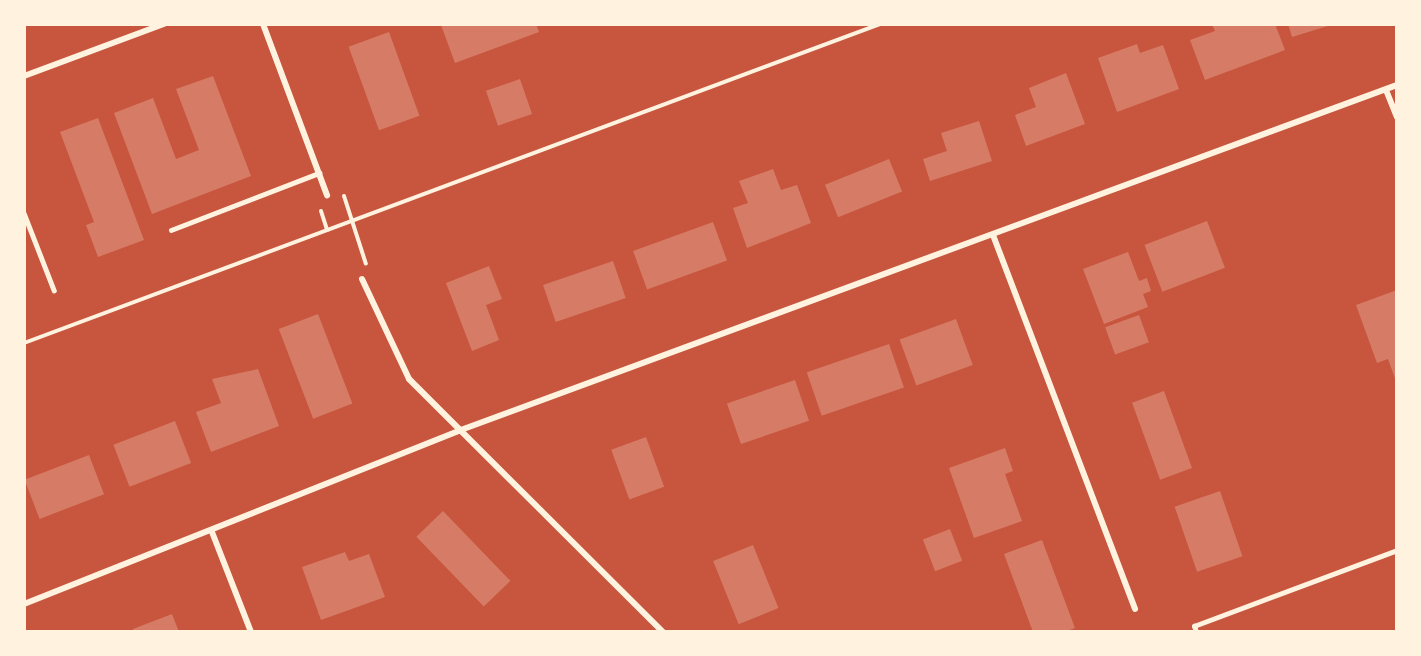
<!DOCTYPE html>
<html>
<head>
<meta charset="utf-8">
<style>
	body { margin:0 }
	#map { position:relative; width:1421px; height:656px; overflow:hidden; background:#c8553d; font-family:Figtree,sans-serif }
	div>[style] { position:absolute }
	.building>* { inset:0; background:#d67c66; transform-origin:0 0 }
	.path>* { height:4px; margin:-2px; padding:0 2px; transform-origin:2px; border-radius:2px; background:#fff3e0 }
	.service>* { height:4.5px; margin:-2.25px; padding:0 2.25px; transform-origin:2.25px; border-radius:2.25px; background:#fff3e0 }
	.minor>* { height:6px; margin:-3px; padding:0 3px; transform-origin:3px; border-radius:3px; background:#fff3e0 }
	span { translate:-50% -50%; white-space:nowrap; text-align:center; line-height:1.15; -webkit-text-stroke:6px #fff3e0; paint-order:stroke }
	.frame { position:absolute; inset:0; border:26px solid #fff3e0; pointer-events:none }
</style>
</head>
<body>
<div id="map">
	<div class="building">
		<div style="clip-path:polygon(536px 24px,539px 32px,455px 63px,441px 25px)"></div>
		<div style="clip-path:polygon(1212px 24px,1275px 24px,1285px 50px,1205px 80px,1190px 40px,1215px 31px)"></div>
		<div style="clip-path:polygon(1288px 24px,1331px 24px,1331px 25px,1292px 37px)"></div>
		<div style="left:389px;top:32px;width:89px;height:43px;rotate:70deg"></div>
		<div style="clip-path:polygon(1137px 44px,1140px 53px,1163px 45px,1179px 89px,1117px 112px,1098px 58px)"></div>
		<div style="clip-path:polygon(1066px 73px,1085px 124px,1026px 146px,1015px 115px,1036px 107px,1029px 88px)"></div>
		<div style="clip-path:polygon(213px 76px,251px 176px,152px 214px,114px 113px,153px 98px,176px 159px,199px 150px,176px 89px)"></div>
		<div style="left:520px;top:79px;width:37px;height:36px;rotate:71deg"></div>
		<div style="clip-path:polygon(98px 118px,144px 240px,98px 257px,86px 225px,94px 222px,60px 132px)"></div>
		<div style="clip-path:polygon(979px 121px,992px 161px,930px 181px,923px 159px,947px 151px,941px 133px)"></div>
		<div style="left:889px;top:159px;width:35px;height:69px;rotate:68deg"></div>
		<div style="clip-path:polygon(773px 169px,781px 190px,797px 185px,811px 223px,747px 248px,733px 208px,748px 203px,739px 181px)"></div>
		<div style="left:1207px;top:221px;width:50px;height:67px;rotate:69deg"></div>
		<div style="left:713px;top:222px;width:41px;height:85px;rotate:70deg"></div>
		<div style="clip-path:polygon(1128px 252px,1139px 281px,1147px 278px,1151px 291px,1143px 294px,1148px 307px,1104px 324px,1083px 269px)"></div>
		<div style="left:613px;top:261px;width:39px;height:74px;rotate:71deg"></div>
		<div style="clip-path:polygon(489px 266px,502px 299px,486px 305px,499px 340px,472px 351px,446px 283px)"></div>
		<div style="clip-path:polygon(1397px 290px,1397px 384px,1388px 359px,1377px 363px,1356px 305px)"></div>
		<div style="left:318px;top:314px;width:96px;height:42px;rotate:69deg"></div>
		<div style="left:1139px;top:315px;width:29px;height:36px;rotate:70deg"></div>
		<div style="left:956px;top:319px;width:49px;height:60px;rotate:70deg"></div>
		<div style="left:889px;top:344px;width:46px;height:87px;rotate:71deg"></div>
		<div style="clip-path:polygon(258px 369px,279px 426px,211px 452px,196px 412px,221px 403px,212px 379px)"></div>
		<div style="left:795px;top:380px;width:43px;height:72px;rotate:71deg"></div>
		<div style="left:1164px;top:391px;width:82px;height:34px;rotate:70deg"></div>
		<div style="left:175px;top:421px;width:45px;height:66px;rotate:69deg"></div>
		<div style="left:646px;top:437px;width:53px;height:37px;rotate:70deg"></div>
		<div style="clip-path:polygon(1005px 448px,1013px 471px,1005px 474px,1022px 521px,974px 538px,949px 468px)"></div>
		<div style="left:89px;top:455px;width:42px;height:69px;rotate:69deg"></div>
		<div style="left:1220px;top:491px;width:69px;height:48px;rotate:71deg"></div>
		<div style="left:443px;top:511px;width:97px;height:37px;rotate:46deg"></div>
		<div style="left:950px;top:529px;width:34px;height:29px;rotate:69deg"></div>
		<div style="clip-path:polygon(1042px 540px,1075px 628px,1064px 632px,1033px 632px,1004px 554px)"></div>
		<div style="left:753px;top:545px;width:68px;height:43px;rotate:68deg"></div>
		<div style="clip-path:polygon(345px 552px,349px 561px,369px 554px,385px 597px,321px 620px,302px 567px)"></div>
		<div style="clip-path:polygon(172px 614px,179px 632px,134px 632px,133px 629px)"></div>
	</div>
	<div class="path">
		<div style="left:344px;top:196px;width:71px;rotate:72.1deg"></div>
		<div style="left:321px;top:211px;width:20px;rotate:72deg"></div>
		<div style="left:24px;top:343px;width:914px;rotate:-20.44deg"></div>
	</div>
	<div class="service">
		<div style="left:24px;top:213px;width:83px;rotate:68.7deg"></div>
		<div style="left:171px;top:230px;width:159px;rotate:-21.1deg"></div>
		<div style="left:1196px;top:632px;width:6px;rotate:-108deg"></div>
		<div style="left:1194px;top:626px;width:217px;rotate:-20.5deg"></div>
	</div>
	<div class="minor">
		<div style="left:263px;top:24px;width:183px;rotate:69.5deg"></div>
		<div style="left:24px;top:76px;width:149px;rotate:-20.4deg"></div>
		<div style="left:1386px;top:90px;width:29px;rotate:68deg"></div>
		<div style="left:993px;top:235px;width:400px;rotate:69.2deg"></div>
		<div style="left:362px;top:279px;width:110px;rotate:64.8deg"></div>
		<div style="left:409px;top:379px;width:359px;rotate:44.9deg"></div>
		<div style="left:212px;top:532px;width:107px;rotate:68.7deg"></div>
		<div style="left:24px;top:604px;width:467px;rotate:-21.7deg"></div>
		<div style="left:458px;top:431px;width:1001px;rotate:-20.23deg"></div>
	</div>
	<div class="frame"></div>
</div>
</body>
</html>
